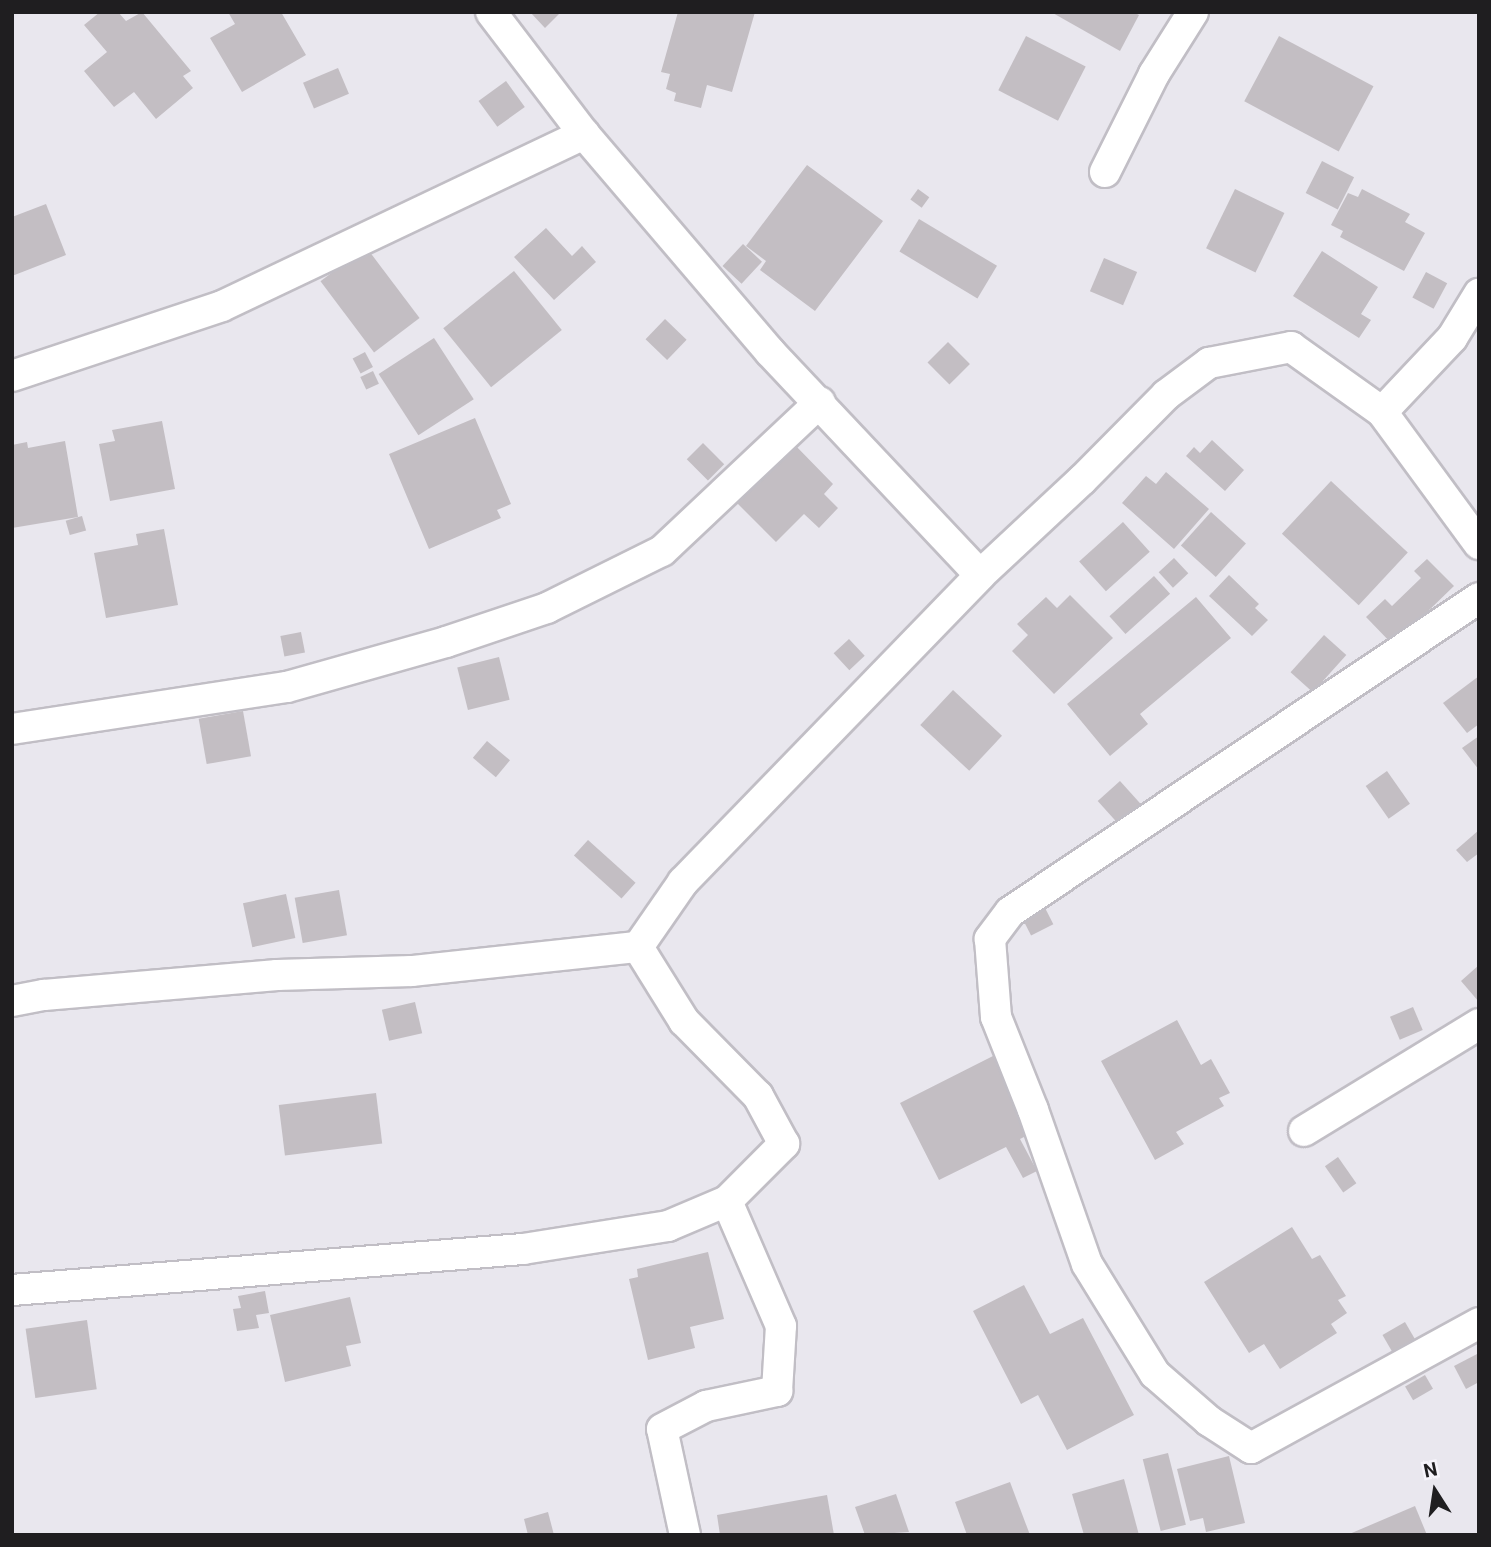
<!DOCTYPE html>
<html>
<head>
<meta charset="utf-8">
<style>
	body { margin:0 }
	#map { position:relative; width:1491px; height:1547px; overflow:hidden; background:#e9e7ee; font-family:Roboto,sans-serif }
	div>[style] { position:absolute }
	.building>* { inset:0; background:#c3bec3; transform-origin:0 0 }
	.roads { filter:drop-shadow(2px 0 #c1bec5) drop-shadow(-2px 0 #c1bec5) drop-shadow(0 2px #c1bec5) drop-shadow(0 -2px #c1bec5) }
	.street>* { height:30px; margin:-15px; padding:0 15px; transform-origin:15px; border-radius:15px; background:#fff }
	span { translate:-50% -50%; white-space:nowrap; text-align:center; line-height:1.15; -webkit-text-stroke:7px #f6f4fb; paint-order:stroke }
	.frame { position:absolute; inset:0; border:14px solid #1f1e20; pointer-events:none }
	.north { position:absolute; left:1400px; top:1456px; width:70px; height:70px; -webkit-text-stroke:5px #f6f4fb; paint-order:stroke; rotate:348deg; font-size:19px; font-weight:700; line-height:28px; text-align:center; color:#1f1e20 }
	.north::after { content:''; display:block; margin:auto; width:24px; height:32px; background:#1f1e20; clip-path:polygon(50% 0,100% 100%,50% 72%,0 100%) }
</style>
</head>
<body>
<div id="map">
	<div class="building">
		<div style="clip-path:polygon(100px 12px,118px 12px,126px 21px,142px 12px,191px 71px,183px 76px,193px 88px,156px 119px,134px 92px,114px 107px,84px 71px,107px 52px,84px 25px)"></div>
		<div style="clip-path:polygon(228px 12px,281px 12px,306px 55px,242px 92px,210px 38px,235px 24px)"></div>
		<div style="clip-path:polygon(530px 12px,561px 12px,545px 28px)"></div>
		<div style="clip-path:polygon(678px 12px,755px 12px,732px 92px,707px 85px,701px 108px,674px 101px,676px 93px,666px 89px,670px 74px,661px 72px)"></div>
		<div style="clip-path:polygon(1051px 12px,1133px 12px,1139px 15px,1120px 51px)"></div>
		<div style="left:1026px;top:36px;width:67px;height:61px;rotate:27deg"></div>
		<div style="left:1279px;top:36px;width:107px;height:74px;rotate:28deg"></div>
		<div style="left:338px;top:68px;width:28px;height:38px;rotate:67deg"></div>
		<div style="left:506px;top:81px;width:32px;height:34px;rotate:54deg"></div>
		<div style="left:1322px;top:161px;width:36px;height:36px;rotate:27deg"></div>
		<div style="clip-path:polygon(807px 165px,883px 221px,815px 311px,760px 270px,766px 261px,746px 246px)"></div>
		<div style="left:918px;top:189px;width:14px;height:13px;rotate:36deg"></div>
		<div style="left:1235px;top:189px;width:55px;height:66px;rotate:26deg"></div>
		<div style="clip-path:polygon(1362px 189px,1410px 214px,1405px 222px,1425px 233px,1404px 271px,1340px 237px,1343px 231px,1331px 225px,1348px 193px,1358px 197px)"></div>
		<div style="clip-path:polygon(46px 204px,66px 255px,12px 276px,12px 217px)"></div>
		<div style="left:919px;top:219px;width:91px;height:38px;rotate:31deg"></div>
		<div style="clip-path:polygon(546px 228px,572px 256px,582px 246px,596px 262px,554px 300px,514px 257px)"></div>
		<div style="left:743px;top:244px;width:26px;height:30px;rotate:43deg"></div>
		<div style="left:366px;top:247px;width:89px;height:57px;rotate:53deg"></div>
		<div style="clip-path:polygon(1322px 251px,1378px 287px,1361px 314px,1371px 320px,1359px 338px,1293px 296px)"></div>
		<div style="left:1104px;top:258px;width:36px;height:36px;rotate:23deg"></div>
		<div style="left:514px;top:271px;width:76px;height:91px;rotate:51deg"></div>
		<div style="left:1426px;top:272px;width:24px;height:29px;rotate:28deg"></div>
		<div style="left:665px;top:319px;width:30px;height:28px;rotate:44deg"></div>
		<div style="left:434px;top:338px;width:73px;height:66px;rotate:57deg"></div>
		<div style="left:948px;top:342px;width:31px;height:29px;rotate:45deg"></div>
		<div style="left:365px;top:352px;width:17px;height:14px;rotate:62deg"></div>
		<div style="left:373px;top:371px;width:14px;height:14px;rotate:65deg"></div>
		<div style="clip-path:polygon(475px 418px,511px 504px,497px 510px,501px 518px,429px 549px,389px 454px)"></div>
		<div style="clip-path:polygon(162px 421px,175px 489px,110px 501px,99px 444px,115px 441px,112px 430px)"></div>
		<div style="clip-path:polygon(1212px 440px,1244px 470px,1225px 491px,1186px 456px,1194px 447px,1200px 453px)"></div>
		<div style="clip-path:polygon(65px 441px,78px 517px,12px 528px,12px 445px,27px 442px,28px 448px)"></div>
		<div style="left:703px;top:443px;width:30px;height:23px;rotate:45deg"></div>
		<div style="clip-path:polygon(794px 444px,833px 484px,824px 494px,838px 508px,819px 528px,804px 514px,776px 542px,736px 502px)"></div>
		<div style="clip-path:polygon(1166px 472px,1209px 509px,1174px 549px,1122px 503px,1146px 476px,1156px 484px)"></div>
		<div style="left:1331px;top:481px;width:105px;height:72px;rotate:43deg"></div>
		<div style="left:1211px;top:512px;width:47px;height:45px;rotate:42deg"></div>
		<div style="left:82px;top:516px;width:15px;height:17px;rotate:74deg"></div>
		<div style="left:1123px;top:522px;width:40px;height:59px;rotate:48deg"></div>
		<div style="clip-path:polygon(164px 529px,178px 605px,106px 618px,94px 553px,138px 545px,136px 534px)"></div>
		<div style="left:1174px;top:558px;width:21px;height:21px;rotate:47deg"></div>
		<div style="clip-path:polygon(1427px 559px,1454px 586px,1393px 645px,1366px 617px,1385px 599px,1392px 606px,1421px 578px,1414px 571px)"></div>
		<div style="clip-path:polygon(1229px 575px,1259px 604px,1255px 608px,1268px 620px,1252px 636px,1209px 596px)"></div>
		<div style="left:1154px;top:576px;width:24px;height:60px;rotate:48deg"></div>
		<div style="clip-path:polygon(1070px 595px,1113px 638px,1054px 694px,1012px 651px,1028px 635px,1017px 624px,1046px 597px,1057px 608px)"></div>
		<div style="clip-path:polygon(1196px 597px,1231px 638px,1140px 714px,1148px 724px,1110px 756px,1067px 704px)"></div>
		<div style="left:301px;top:632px;width:21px;height:21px;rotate:79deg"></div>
		<div style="left:1324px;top:635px;width:30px;height:50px;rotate:42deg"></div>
		<div style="left:849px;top:639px;width:23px;height:21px;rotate:47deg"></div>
		<div style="left:499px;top:657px;width:44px;height:43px;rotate:76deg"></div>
		<div style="clip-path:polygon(1479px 676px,1479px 724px,1467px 733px,1443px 703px)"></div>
		<div style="left:953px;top:690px;width:67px;height:48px;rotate:43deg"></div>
		<div style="left:243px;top:711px;width:46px;height:45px;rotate:80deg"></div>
		<div style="clip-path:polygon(1479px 736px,1479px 770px,1462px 748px)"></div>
		<div style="left:487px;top:741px;width:30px;height:22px;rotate:40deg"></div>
		<div style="left:1387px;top:771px;width:40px;height:26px;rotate:55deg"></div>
		<div style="left:1120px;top:781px;width:31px;height:30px;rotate:48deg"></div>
		<div style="clip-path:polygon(1479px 830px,1479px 853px,1467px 862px,1456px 850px)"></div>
		<div style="left:588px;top:840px;width:64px;height:21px;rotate:42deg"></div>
		<div style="left:339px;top:890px;width:46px;height:45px;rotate:80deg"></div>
		<div style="left:286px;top:894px;width:45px;height:44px;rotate:78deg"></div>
		<div style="left:1042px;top:902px;width:25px;height:25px;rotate:63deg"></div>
		<div style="clip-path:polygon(1479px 965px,1479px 1002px,1461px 981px)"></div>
		<div style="left:415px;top:1002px;width:32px;height:34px;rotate:77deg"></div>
		<div style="left:1413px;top:1007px;width:25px;height:25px;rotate:67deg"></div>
		<div style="clip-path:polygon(1177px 1020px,1201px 1065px,1211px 1059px,1230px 1093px,1219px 1098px,1224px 1106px,1176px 1132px,1184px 1144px,1155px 1160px,1101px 1061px)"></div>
		<div style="clip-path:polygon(993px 1056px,1032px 1133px,1020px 1139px,1037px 1171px,1023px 1178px,1006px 1147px,939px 1180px,900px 1103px)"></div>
		<div style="left:376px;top:1093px;width:51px;height:98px;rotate:83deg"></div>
		<div style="left:1338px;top:1157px;width:32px;height:16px;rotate:55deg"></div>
		<div style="clip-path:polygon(1292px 1227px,1312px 1259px,1320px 1255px,1346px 1296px,1338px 1300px,1347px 1313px,1331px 1324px,1337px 1333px,1280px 1369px,1264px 1344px,1249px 1353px,1204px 1282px)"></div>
		<div style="clip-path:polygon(708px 1252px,724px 1319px,690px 1327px,695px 1348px,648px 1360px,629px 1279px,638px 1277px,637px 1269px)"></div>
		<div style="clip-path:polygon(1024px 1285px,1050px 1334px,1083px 1318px,1134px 1415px,1067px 1450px,1038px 1395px,1021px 1404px,973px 1311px)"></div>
		<div style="clip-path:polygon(265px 1291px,269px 1313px,256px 1315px,259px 1328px,237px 1331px,233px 1309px,241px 1308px,238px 1296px)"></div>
		<div style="clip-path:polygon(350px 1297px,361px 1343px,346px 1346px,351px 1366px,285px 1382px,270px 1315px)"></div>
		<div style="left:87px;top:1320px;width:70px;height:62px;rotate:82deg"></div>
		<div style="left:1405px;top:1322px;width:20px;height:26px;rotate:60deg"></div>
		<div style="clip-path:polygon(1479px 1353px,1479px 1382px,1466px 1389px,1454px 1366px)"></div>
		<div style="left:1425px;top:1375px;width:16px;height:23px;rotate:60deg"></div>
		<div style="left:1168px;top:1453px;width:74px;height:26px;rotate:76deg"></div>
		<div style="clip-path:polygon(1229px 1456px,1245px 1523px,1206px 1532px,1203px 1518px,1190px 1521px,1177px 1469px)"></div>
		<div style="clip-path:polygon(1124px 1479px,1139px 1535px,1084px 1535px,1072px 1494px)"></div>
		<div style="clip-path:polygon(1010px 1482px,1030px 1535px,967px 1535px,955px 1502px)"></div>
		<div style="clip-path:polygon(896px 1494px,909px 1532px,865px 1535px,855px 1507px)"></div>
		<div style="clip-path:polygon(827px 1495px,834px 1535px,720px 1535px,717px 1515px)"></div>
		<div style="clip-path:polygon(1415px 1506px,1427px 1535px,1347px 1535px)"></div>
		<div style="clip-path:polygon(548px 1512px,554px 1535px,528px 1535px,524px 1519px)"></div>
	</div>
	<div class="roads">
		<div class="street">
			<div style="left:491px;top:12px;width:153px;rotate:52.7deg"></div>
			<div style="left:584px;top:134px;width:287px;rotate:49.5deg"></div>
			<div style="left:770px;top:352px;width:306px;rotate:46.7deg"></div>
			<div style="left:1105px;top:172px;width:110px;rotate:-63.4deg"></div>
			<div style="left:1154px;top:74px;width:73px;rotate:-57.8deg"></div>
			<div style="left:12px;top:376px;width:221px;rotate:-18.4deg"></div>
			<div style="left:222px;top:306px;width:401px;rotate:-25.4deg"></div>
			<div style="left:1382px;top:412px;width:102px;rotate:-46.6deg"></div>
			<div style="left:1452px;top:338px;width:52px;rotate:-58.5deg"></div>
			<div style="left:1479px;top:598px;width:564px;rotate:146.2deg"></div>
			<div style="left:1010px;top:912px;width:34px;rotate:127deg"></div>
			<div style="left:990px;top:939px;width:78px;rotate:85.6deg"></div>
			<div style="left:996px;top:1017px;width:100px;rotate:68.3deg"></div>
			<div style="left:1033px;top:1110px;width:163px;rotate:70.7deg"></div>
			<div style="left:1087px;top:1264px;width:129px;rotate:58.3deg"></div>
			<div style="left:1155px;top:1374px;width:72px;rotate:41deg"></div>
			<div style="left:1209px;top:1421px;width:50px;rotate:32.7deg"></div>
			<div style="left:1251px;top:1448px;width:260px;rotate:-28.7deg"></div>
			<div style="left:12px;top:729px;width:278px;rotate:-8.7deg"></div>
			<div style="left:287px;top:687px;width:165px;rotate:-15.8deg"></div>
			<div style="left:446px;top:642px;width:107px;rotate:-18.6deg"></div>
			<div style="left:547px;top:608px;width:128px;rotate:-26.4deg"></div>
			<div style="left:662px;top:551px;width:217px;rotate:-43.3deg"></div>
			<div style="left:12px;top:1001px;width:33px;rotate:-11deg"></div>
			<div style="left:44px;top:995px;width:234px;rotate:-4.9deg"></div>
			<div style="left:277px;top:975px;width:135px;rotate:-1.7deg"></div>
			<div style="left:412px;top:971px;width:227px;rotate:-6.1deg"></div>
			<div style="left:638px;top:947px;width:79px;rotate:-55.3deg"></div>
			<div style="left:683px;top:882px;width:427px;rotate:-45.9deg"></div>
			<div style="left:980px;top:575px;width:139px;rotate:-43deg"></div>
			<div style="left:1082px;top:480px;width:120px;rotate:-45.3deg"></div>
			<div style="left:1166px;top:395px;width:54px;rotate:-36.7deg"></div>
			<div style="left:1209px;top:363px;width:84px;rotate:-11deg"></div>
			<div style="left:1291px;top:347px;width:112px;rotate:35.5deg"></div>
			<div style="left:1382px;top:412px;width:164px;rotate:53.7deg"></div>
			<div style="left:1304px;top:1131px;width:205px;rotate:-31.4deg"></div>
			<div style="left:12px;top:1290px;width:513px;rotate:-4.59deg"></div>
			<div style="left:523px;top:1249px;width:147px;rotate:-9deg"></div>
			<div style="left:668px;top:1226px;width:64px;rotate:-23deg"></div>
			<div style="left:727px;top:1201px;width:81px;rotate:-45deg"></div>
			<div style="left:784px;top:1144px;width:55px;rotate:-118.4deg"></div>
			<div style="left:758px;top:1096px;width:105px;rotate:-134.6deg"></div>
			<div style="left:684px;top:1021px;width:87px;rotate:-121.9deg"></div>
			<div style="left:685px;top:1535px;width:108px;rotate:-102.2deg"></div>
			<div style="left:662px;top:1429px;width:50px;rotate:-27.6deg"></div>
			<div style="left:706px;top:1406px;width:73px;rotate:-11.9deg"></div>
			<div style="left:777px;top:1391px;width:65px;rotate:-86.5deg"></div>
			<div style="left:781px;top:1326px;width:136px;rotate:-113.4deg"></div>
		</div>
	</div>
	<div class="frame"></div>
	<div class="north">N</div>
</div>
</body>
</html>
